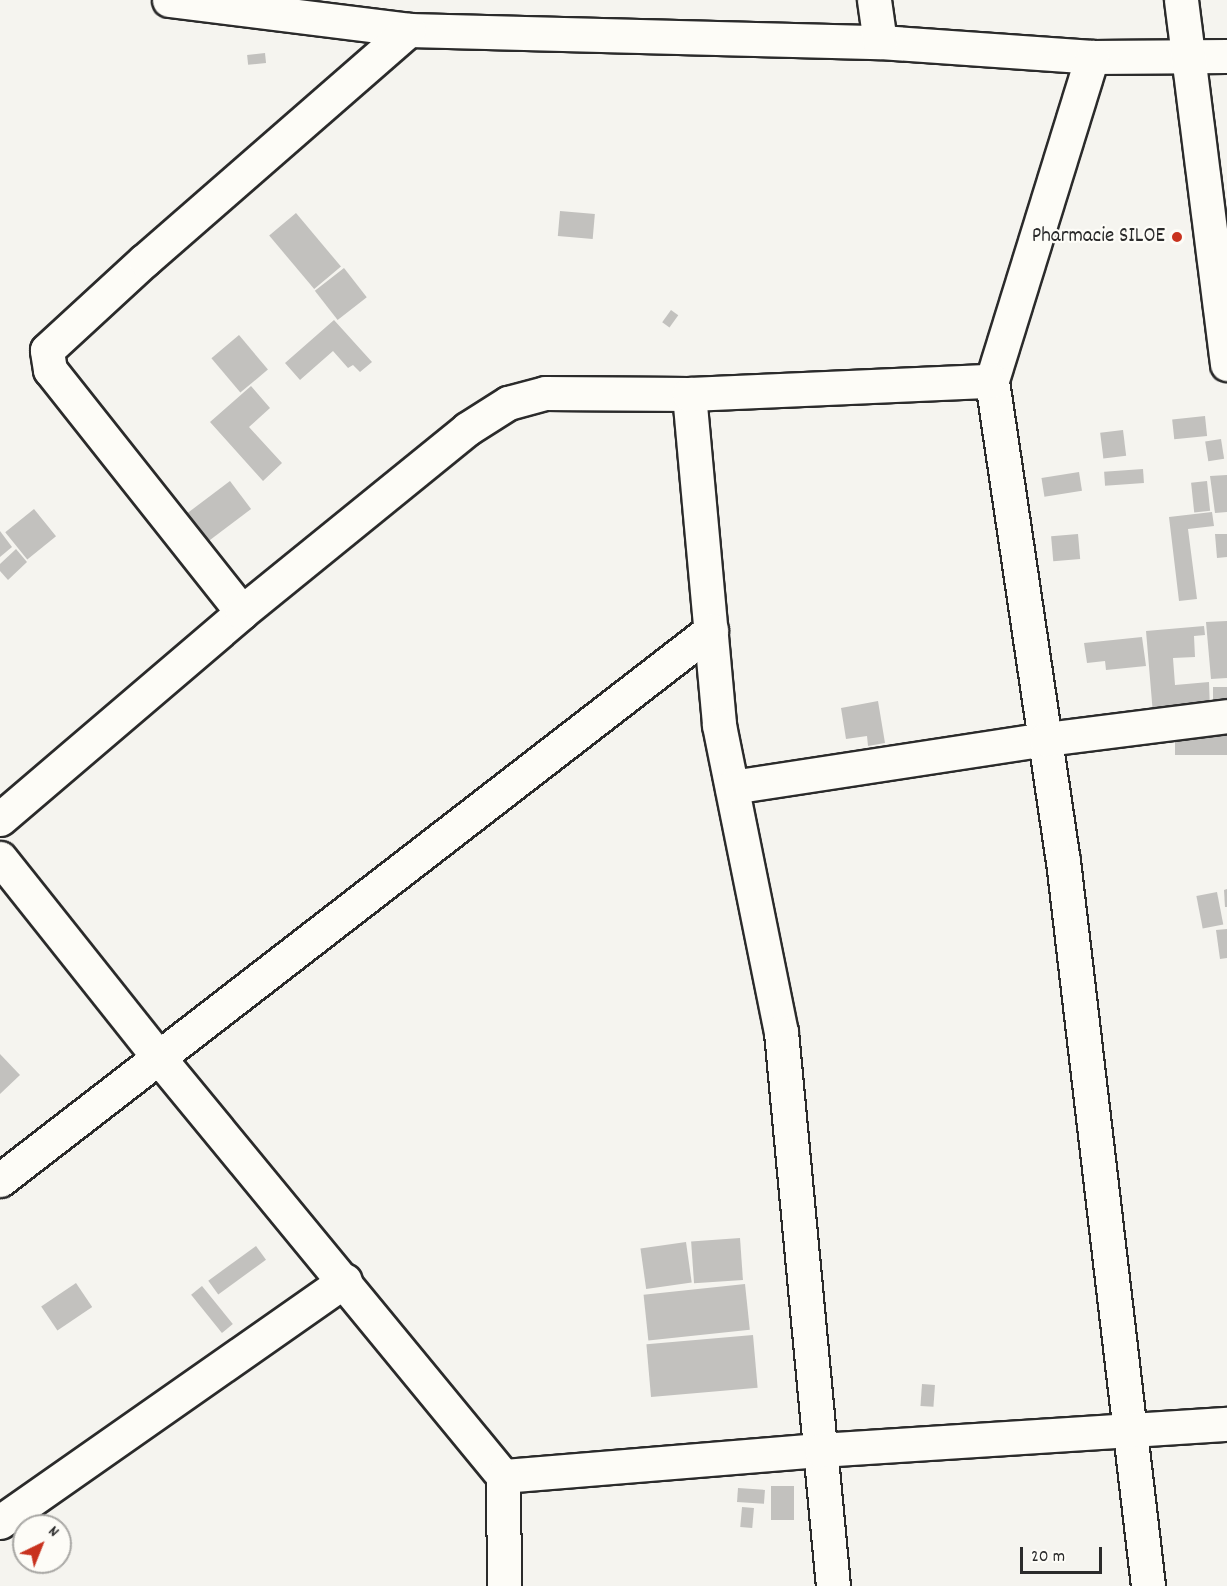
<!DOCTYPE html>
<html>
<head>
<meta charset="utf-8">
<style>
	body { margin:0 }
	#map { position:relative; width:1227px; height:1586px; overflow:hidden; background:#f5f4ef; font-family:Dekko,sans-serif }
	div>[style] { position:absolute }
	.building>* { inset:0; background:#c2c1be; transform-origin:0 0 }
	.roads { filter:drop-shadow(2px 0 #2b2b2b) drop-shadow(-2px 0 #2b2b2b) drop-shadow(0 2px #2b2b2b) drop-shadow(0 -2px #2b2b2b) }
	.minor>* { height:33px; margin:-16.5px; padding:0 16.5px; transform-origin:16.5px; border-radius:16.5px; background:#fdfcf7 }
	.dots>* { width:16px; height:16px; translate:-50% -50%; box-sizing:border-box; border:3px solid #fdfcf7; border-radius:50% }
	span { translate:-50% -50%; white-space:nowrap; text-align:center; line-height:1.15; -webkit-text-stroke:4.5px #fdfcf7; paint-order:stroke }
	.poi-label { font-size:21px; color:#2b2b2b }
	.right { translate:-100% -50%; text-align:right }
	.north { position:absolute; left:12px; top:1514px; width:60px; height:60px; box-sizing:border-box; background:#fdfcf7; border:2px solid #a9a8a5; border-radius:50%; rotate:43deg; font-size:16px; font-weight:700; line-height:24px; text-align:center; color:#2b2b2b }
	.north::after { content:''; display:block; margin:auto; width:21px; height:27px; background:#c8321e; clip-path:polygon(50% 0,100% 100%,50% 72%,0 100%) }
	.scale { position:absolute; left:1020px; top:1547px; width:82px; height:27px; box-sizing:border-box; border:3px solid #2b2b2b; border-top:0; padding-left:8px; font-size:18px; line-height:21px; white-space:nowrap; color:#2b2b2b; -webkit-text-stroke:4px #fdfcf7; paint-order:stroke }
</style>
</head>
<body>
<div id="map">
	<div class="building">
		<div style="left:265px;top:53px;width:10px;height:18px;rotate:84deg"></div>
		<div style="left:560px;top:211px;width:35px;height:25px;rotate:5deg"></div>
		<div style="left:296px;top:213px;width:70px;height:35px;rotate:50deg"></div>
		<div style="left:344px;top:268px;width:37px;height:37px;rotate:52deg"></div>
		<div style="left:671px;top:310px;width:9px;height:15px;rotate:36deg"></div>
		<div style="clip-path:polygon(334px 320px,372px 362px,360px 372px,353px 365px,348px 368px,333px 351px,300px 380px,285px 363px)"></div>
		<div style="left:239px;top:335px;width:45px;height:36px;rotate:50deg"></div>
		<div style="clip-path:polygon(251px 386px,270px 408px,249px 427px,282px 463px,263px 481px,210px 422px)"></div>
		<div style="left:1205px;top:416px;width:20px;height:33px;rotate:84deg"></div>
		<div style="left:1123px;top:430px;width:26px;height:23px;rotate:83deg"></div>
		<div style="left:1221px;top:439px;width:20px;height:16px;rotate:81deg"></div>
		<div style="left:1143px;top:469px;width:14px;height:39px;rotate:86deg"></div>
		<div style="left:1079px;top:472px;width:19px;height:38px;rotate:81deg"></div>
		<div style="clip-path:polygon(1227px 475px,1227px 512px,1215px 513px,1210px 476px)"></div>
		<div style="left:230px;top:481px;width:35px;height:56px;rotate:53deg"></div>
		<div style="left:1207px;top:481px;width:30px;height:16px;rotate:84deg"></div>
		<div style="left:34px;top:509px;width:35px;height:37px;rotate:51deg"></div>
		<div style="clip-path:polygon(1212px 512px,1214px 526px,1188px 529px,1197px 599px,1179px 601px,1169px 517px)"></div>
		<div style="clip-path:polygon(0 531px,12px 547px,0 557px)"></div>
		<div style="left:1078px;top:534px;width:25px;height:27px;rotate:85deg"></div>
		<div style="clip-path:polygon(1215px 534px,1227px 534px,1227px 557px,1217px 558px)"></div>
		<div style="clip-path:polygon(16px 549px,27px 562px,8px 580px,0 571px,0 564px)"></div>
		<div style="clip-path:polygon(1227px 621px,1227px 678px,1211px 679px,1206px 622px)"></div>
		<div style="clip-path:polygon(1204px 626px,1205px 635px,1194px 636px,1195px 657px,1173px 658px,1175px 685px,1209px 682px,1210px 710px,1153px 714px,1146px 631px)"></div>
		<div style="clip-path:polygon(1142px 637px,1146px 666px,1106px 670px,1105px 661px,1087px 663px,1084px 643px)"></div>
		<div style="left:1227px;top:687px;width:19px;height:14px;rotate:90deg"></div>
		<div style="clip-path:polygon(878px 701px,885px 743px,868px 746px,867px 736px,846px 739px,841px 708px)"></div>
		<div style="left:1227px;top:727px;width:28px;height:52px;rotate:90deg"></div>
		<div style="clip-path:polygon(1227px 889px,1227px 907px,1225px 907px,1224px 890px)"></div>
		<div style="left:1217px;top:892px;width:33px;height:21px;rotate:79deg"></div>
		<div style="clip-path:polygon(1227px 929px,1227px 958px,1220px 959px,1216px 930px)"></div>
		<div style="clip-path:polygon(0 1054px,20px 1075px,0 1094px)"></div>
		<div style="left:740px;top:1238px;width:42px;height:49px;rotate:86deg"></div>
		<div style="left:686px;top:1242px;width:41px;height:46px;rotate:82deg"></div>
		<div style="left:256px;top:1246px;width:17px;height:59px;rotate:54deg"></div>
		<div style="left:76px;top:1283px;width:29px;height:42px;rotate:56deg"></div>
		<div style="left:745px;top:1284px;width:46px;height:102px;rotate:84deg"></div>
		<div style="left:202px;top:1286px;width:49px;height:14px;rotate:51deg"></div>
		<div style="left:753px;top:1335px;width:53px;height:107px;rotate:85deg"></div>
		<div style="left:922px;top:1384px;width:13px;height:22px;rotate:4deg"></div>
		<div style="left:771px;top:1486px;width:23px;height:34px"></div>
		<div style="left:738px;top:1488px;width:27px;height:14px;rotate:4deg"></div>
		<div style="left:742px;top:1507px;width:12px;height:20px;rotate:5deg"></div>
	</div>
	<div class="roads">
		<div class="minor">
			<div style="left:169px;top:0;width:242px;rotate:7.1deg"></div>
			<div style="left:409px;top:30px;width:471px;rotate:1.5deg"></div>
			<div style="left:880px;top:42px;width:213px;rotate:4deg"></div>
			<div style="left:1092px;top:57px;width:135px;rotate:-0.4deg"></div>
			<div style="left:874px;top:0;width:42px;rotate:81.9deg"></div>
			<div style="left:1181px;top:0;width:367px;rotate:82.8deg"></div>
			<div style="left:1092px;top:57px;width:339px;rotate:107.2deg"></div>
			<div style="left:992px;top:381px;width:485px;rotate:81.6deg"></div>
			<div style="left:1063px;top:861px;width:730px;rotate:83.31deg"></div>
			<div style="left:689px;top:394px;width:332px;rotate:84.8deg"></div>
			<div style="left:719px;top:725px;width:313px;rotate:78.6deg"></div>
			<div style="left:781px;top:1032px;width:556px;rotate:84.64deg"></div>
			<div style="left:242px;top:612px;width:309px;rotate:-128.4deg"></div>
			<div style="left:50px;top:370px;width:20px;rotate:-99deg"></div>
			<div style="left:47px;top:350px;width:133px;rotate:-42.6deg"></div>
			<div style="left:145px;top:260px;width:350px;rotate:-41.1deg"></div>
			<div style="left:732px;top:787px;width:318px;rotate:-8.7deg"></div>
			<div style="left:1046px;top:739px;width:182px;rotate:-7.2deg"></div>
			<div style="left:0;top:819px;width:318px;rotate:-40.5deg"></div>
			<div style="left:242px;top:612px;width:290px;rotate:-39.1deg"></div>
			<div style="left:467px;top:429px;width:49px;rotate:-32.4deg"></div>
			<div style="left:508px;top:403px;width:38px;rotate:-15deg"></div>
			<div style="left:545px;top:393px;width:144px;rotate:0.4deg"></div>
			<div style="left:689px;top:394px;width:303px;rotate:-2.5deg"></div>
			<div style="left:0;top:858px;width:256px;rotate:51.5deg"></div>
			<div style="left:159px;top:1058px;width:541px;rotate:50.55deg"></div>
			<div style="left:503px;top:1476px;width:319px;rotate:-4.7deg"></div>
			<div style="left:821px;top:1450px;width:407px;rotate:-3.7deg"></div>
			<div style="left:0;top:1180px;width:899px;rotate:-37.72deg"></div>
			<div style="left:503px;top:1476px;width:110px;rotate:89.5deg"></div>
			<div style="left:0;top:1522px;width:421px;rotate:-35deg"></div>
		</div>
	</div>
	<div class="dots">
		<div style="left:1177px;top:237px;background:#c8321e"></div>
	</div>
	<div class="poi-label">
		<span class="right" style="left:1165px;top:237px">Pharmacie SILOE</span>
	</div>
	<div class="north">N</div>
	<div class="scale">20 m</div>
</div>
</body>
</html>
